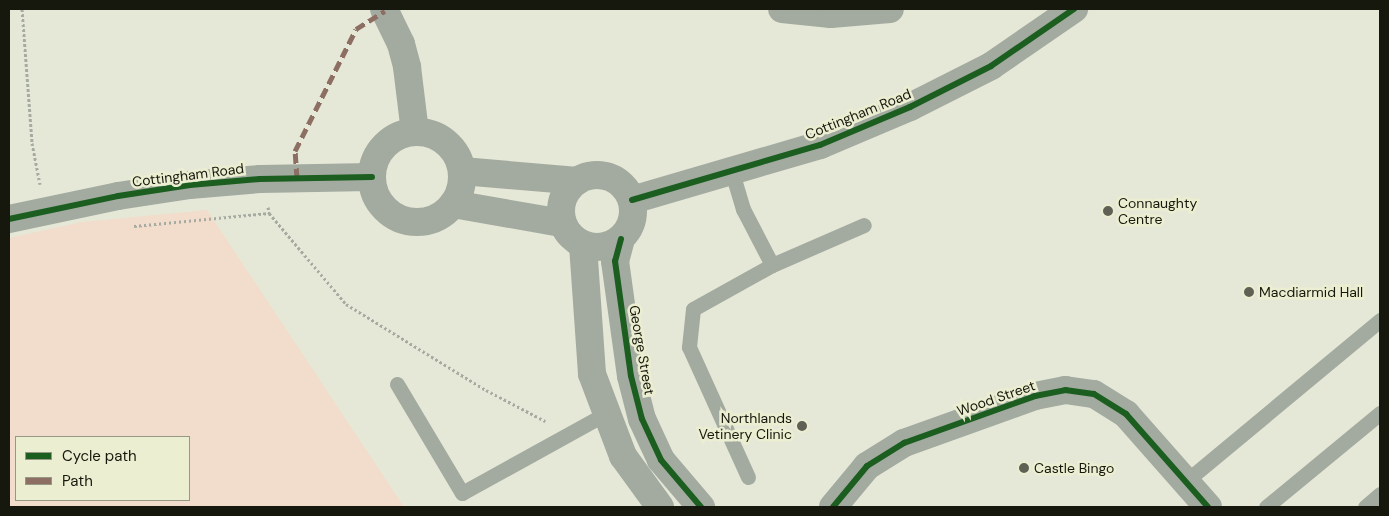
<!DOCTYPE html>
<html>
<head>
<meta charset="utf-8">
<style>
	body { margin:0 }
	#map { position:relative; width:1389px; height:516px; overflow:hidden; background:#e6e8d7; font-family:"DM Sans",sans-serif }
	div>[style] { position:absolute }
	.green>* { inset:0; background:#f2dccb }
	.path>* { height:3px; margin-top:-1.5px; transform-origin:0; background:repeating-linear-gradient(90deg,#a6aba1 0 2.5px,transparent 0 5px) }
	.service>* { height:15px; margin:-7.5px; padding:0 7.5px; transform-origin:7.5px; border-radius:7.5px; background:#a3aba1 }
	.minor>* { height:28px; margin:-14px; padding:0 14px; transform-origin:14px; border-radius:14px; background:#a3aba1 }
	.tertiary>* { height:28px; margin:-14px; padding:0 14px; transform-origin:14px; border-radius:14px; background:#a3aba1 }
	.tertiary>.ring { margin:-14px; padding:0; box-sizing:content-box; background:none; border:28px solid #a3aba1; border-radius:50% }
	.quiet>* { height:5px; margin-top:-2.5px; transform-origin:0; background:repeating-linear-gradient(90deg,#8d6e63 0 10px,transparent 0 15px) }
	.cycleway>* { height:6px; margin:-3px; padding:0 3px; transform-origin:3px; border-radius:3px; background:#1b5e20 }
	.dots>* { width:14px; height:14px; translate:-50% -50%; box-sizing:border-box; border:2px solid #eceed1; border-radius:50% }
	span { translate:-50% -50%; white-space:nowrap; text-align:center; line-height:1.15; -webkit-text-stroke:5px #eceed1; paint-order:stroke }
	.street-label { font-size:14px; color:#17180d }
	.poi-label { font-size:14px; color:#17180d }
	.left { translate:0 -50%; text-align:left }
	.right { translate:-100% -50%; text-align:right }
	.frame { position:absolute; inset:0; border:10px solid #17180d; pointer-events:none }
	.legend { position:absolute; left:15px; top:436px; width:175px; height:65px; box-sizing:border-box; background:#eceed1; border:1px solid #979883; margin:0; padding:6px 9px; list-style:none; font-size:15px; color:#17180d }
	.legend li { display:flex; align-items:center; gap:10px; height:25px }
	.legend b { width:25px; border:1px solid #979883 }
</style>
</head>
<body>
<div id="map">
	<div class="green">
		<div style="clip-path:polygon(evenodd,207px 210px,404px 507px,9px 507px,9px 238px,82px 222px,207px 210px,16px 437px,189px 437px,189px 500px,16px 500px,16px 437px)"></div>
	</div>
	<div class="path">
		<div style="left:22px;top:9px;width:134px;rotate:85.7deg"></div>
		<div style="left:32px;top:143px;width:42px;rotate:79deg"></div>
		<div style="left:268px;top:207px;width:6px;rotate:81deg"></div>
		<div style="left:269px;top:213px;width:119px;rotate:49.8deg"></div>
		<div style="left:346px;top:304px;width:164px;rotate:31.6deg"></div>
		<div style="left:486px;top:390px;width:67px;rotate:27.7deg"></div>
		<div style="left:134px;top:226px;width:136px;rotate:-5.5deg"></div>
	</div>
	<div class="service">
		<div style="left:731px;top:169px;width:42px;rotate:73.3deg"></div>
		<div style="left:743px;top:209px;width:63px;rotate:62.6deg"></div>
		<div style="left:397px;top:384px;width:127px;rotate:59.2deg"></div>
		<div style="left:462px;top:493px;width:166px;rotate:-28.9deg"></div>
		<div style="left:748px;top:477px;width:143px;rotate:-114.4deg"></div>
		<div style="left:689px;top:347px;width:38px;rotate:-84deg"></div>
		<div style="left:693px;top:309px;width:90px;rotate:-29.1deg"></div>
		<div style="left:772px;top:265px;width:100px;rotate:-23.5deg"></div>
		<div style="left:1185px;top:482px;width:254px;rotate:-39.7deg"></div>
		<div style="left:1266px;top:507px;width:148px;rotate:-39.5deg"></div>
		<div style="left:1365px;top:507px;width:20px;rotate:-41deg"></div>
	</div>
	<div class="minor">
		<div style="left:782px;top:9px;width:49px;rotate:5.8deg"></div>
		<div style="left:831px;top:14px;width:59px;rotate:-4.8deg"></div>
		<div style="left:621px;top:239px;width:23px;rotate:105deg"></div>
		<div style="left:615px;top:261px;width:116px;rotate:82.1deg"></div>
		<div style="left:631px;top:376px;width:44px;rotate:75.7deg"></div>
		<div style="left:642px;top:419px;width:45px;rotate:65.1deg"></div>
		<div style="left:661px;top:460px;width:62px;rotate:49.6deg"></div>
		<div style="left:583px;top:245px;width:129px;rotate:86deg"></div>
		<div style="left:592px;top:374px;width:88px;rotate:69.3deg"></div>
		<div style="left:623px;top:456px;width:63px;rotate:54deg"></div>
		<div style="left:833px;top:507px;width:53px;rotate:-50.3deg"></div>
		<div style="left:867px;top:466px;width:44px;rotate:-31.9deg"></div>
		<div style="left:904px;top:443px;width:139px;rotate:-19.7deg"></div>
		<div style="left:1035px;top:396px;width:31px;rotate:-11deg"></div>
		<div style="left:1065px;top:390px;width:29px;rotate:8deg"></div>
		<div style="left:1094px;top:394px;width:38px;rotate:32deg"></div>
		<div style="left:1126px;top:414px;width:124px;rotate:48.6deg"></div>
	</div>
	<div class="tertiary">
		<div style="left:384px;top:9px;width:39px;rotate:64deg"></div>
		<div style="left:401px;top:44px;width:24px;rotate:75deg"></div>
		<div style="left:407px;top:67px;width:65px;rotate:83deg"></div>
		<div class="ring" style="left:372px;top:132px;width:62px;height:62px"></div>
		<div style="left:462px;top:171px;width:116px;rotate:4.9deg"></div>
		<div class="ring" style="left:561px;top:175px;width:44px;height:44px"></div>
		<div style="left:632px;top:200px;width:196px;rotate:-16.3deg"></div>
		<div style="left:820px;top:145px;width:98px;rotate:-22.9deg"></div>
		<div style="left:910px;top:107px;width:91px;rotate:-26.8deg"></div>
		<div style="left:991px;top:66px;width:101px;rotate:-34.5deg"></div>
		<div style="left:453px;top:204px;width:111px;rotate:9.9deg"></div>
		<div style="left:9px;top:219px;width:111px;rotate:-11.9deg"></div>
		<div style="left:118px;top:196px;width:73px;rotate:-8.7deg"></div>
		<div style="left:190px;top:185px;width:70px;rotate:-4.9deg"></div>
		<div style="left:260px;top:179px;width:112px;rotate:-1deg"></div>
	</div>
	<div class="quiet">
		<div style="left:297px;top:178px;width:27px;rotate:-94deg"></div>
		<div style="left:295px;top:151px;width:136px;rotate:-63.4deg"></div>
		<div style="left:356px;top:29px;width:34px;rotate:-32deg"></div>
	</div>
	<div class="cycleway">
		<div style="left:632px;top:200px;width:196px;rotate:-16.3deg"></div>
		<div style="left:820px;top:145px;width:98px;rotate:-22.9deg"></div>
		<div style="left:910px;top:107px;width:91px;rotate:-26.8deg"></div>
		<div style="left:991px;top:66px;width:101px;rotate:-34.5deg"></div>
		<div style="left:9px;top:219px;width:111px;rotate:-11.9deg"></div>
		<div style="left:118px;top:196px;width:73px;rotate:-8.7deg"></div>
		<div style="left:190px;top:185px;width:70px;rotate:-4.9deg"></div>
		<div style="left:260px;top:179px;width:112px;rotate:-1deg"></div>
		<div style="left:621px;top:239px;width:23px;rotate:105deg"></div>
		<div style="left:615px;top:261px;width:116px;rotate:82.1deg"></div>
		<div style="left:631px;top:376px;width:44px;rotate:75.7deg"></div>
		<div style="left:642px;top:419px;width:45px;rotate:65.1deg"></div>
		<div style="left:661px;top:460px;width:62px;rotate:49.6deg"></div>
		<div style="left:833px;top:507px;width:53px;rotate:-50.3deg"></div>
		<div style="left:867px;top:466px;width:44px;rotate:-31.9deg"></div>
		<div style="left:904px;top:443px;width:139px;rotate:-19.7deg"></div>
		<div style="left:1035px;top:396px;width:31px;rotate:-11deg"></div>
		<div style="left:1065px;top:390px;width:29px;rotate:8deg"></div>
		<div style="left:1094px;top:394px;width:38px;rotate:32deg"></div>
		<div style="left:1126px;top:414px;width:124px;rotate:48.6deg"></div>
	</div>
	<div class="dots">
		<div style="left:1108px;top:211px;background:#5f6154"></div>
		<div style="left:1249px;top:292px;background:#5f6154"></div>
		<div style="left:802px;top:426px;background:#5f6154"></div>
		<div style="left:1024px;top:468px;background:#5f6154"></div>
	</div>
	<div class="street-label">
		<span style="left:858px;top:114px;rotate:-22deg">Cottingham Road</span>
		<span style="left:188px;top:175px;rotate:-7deg">Cottingham Road</span>
		<span style="left:642px;top:350px;rotate:80deg">George Street</span>
		<span style="left:996px;top:398px;rotate:-19deg">Wood Street</span>
	</div>
	<div class="poi-label">
		<span class="left" style="left:1118px;top:211px">Connaughty<br>Centre</span>
		<span class="left" style="left:1259px;top:292px">Macdiarmid Hall</span>
		<span class="right" style="left:792px;top:426px">Northlands<br>Vetinery Clinic</span>
		<span class="left" style="left:1034px;top:468px">Castle Bingo</span>
	</div>
	<div class="frame"></div>
	<ul class="legend">
	<li><b style="height:6px;background:#1b5e20"></b>Cycle path</li>
	<li><b style="height:6px;background:#8d6e63"></b>Path</li>
	</ul>
</div>
</body>
</html>
